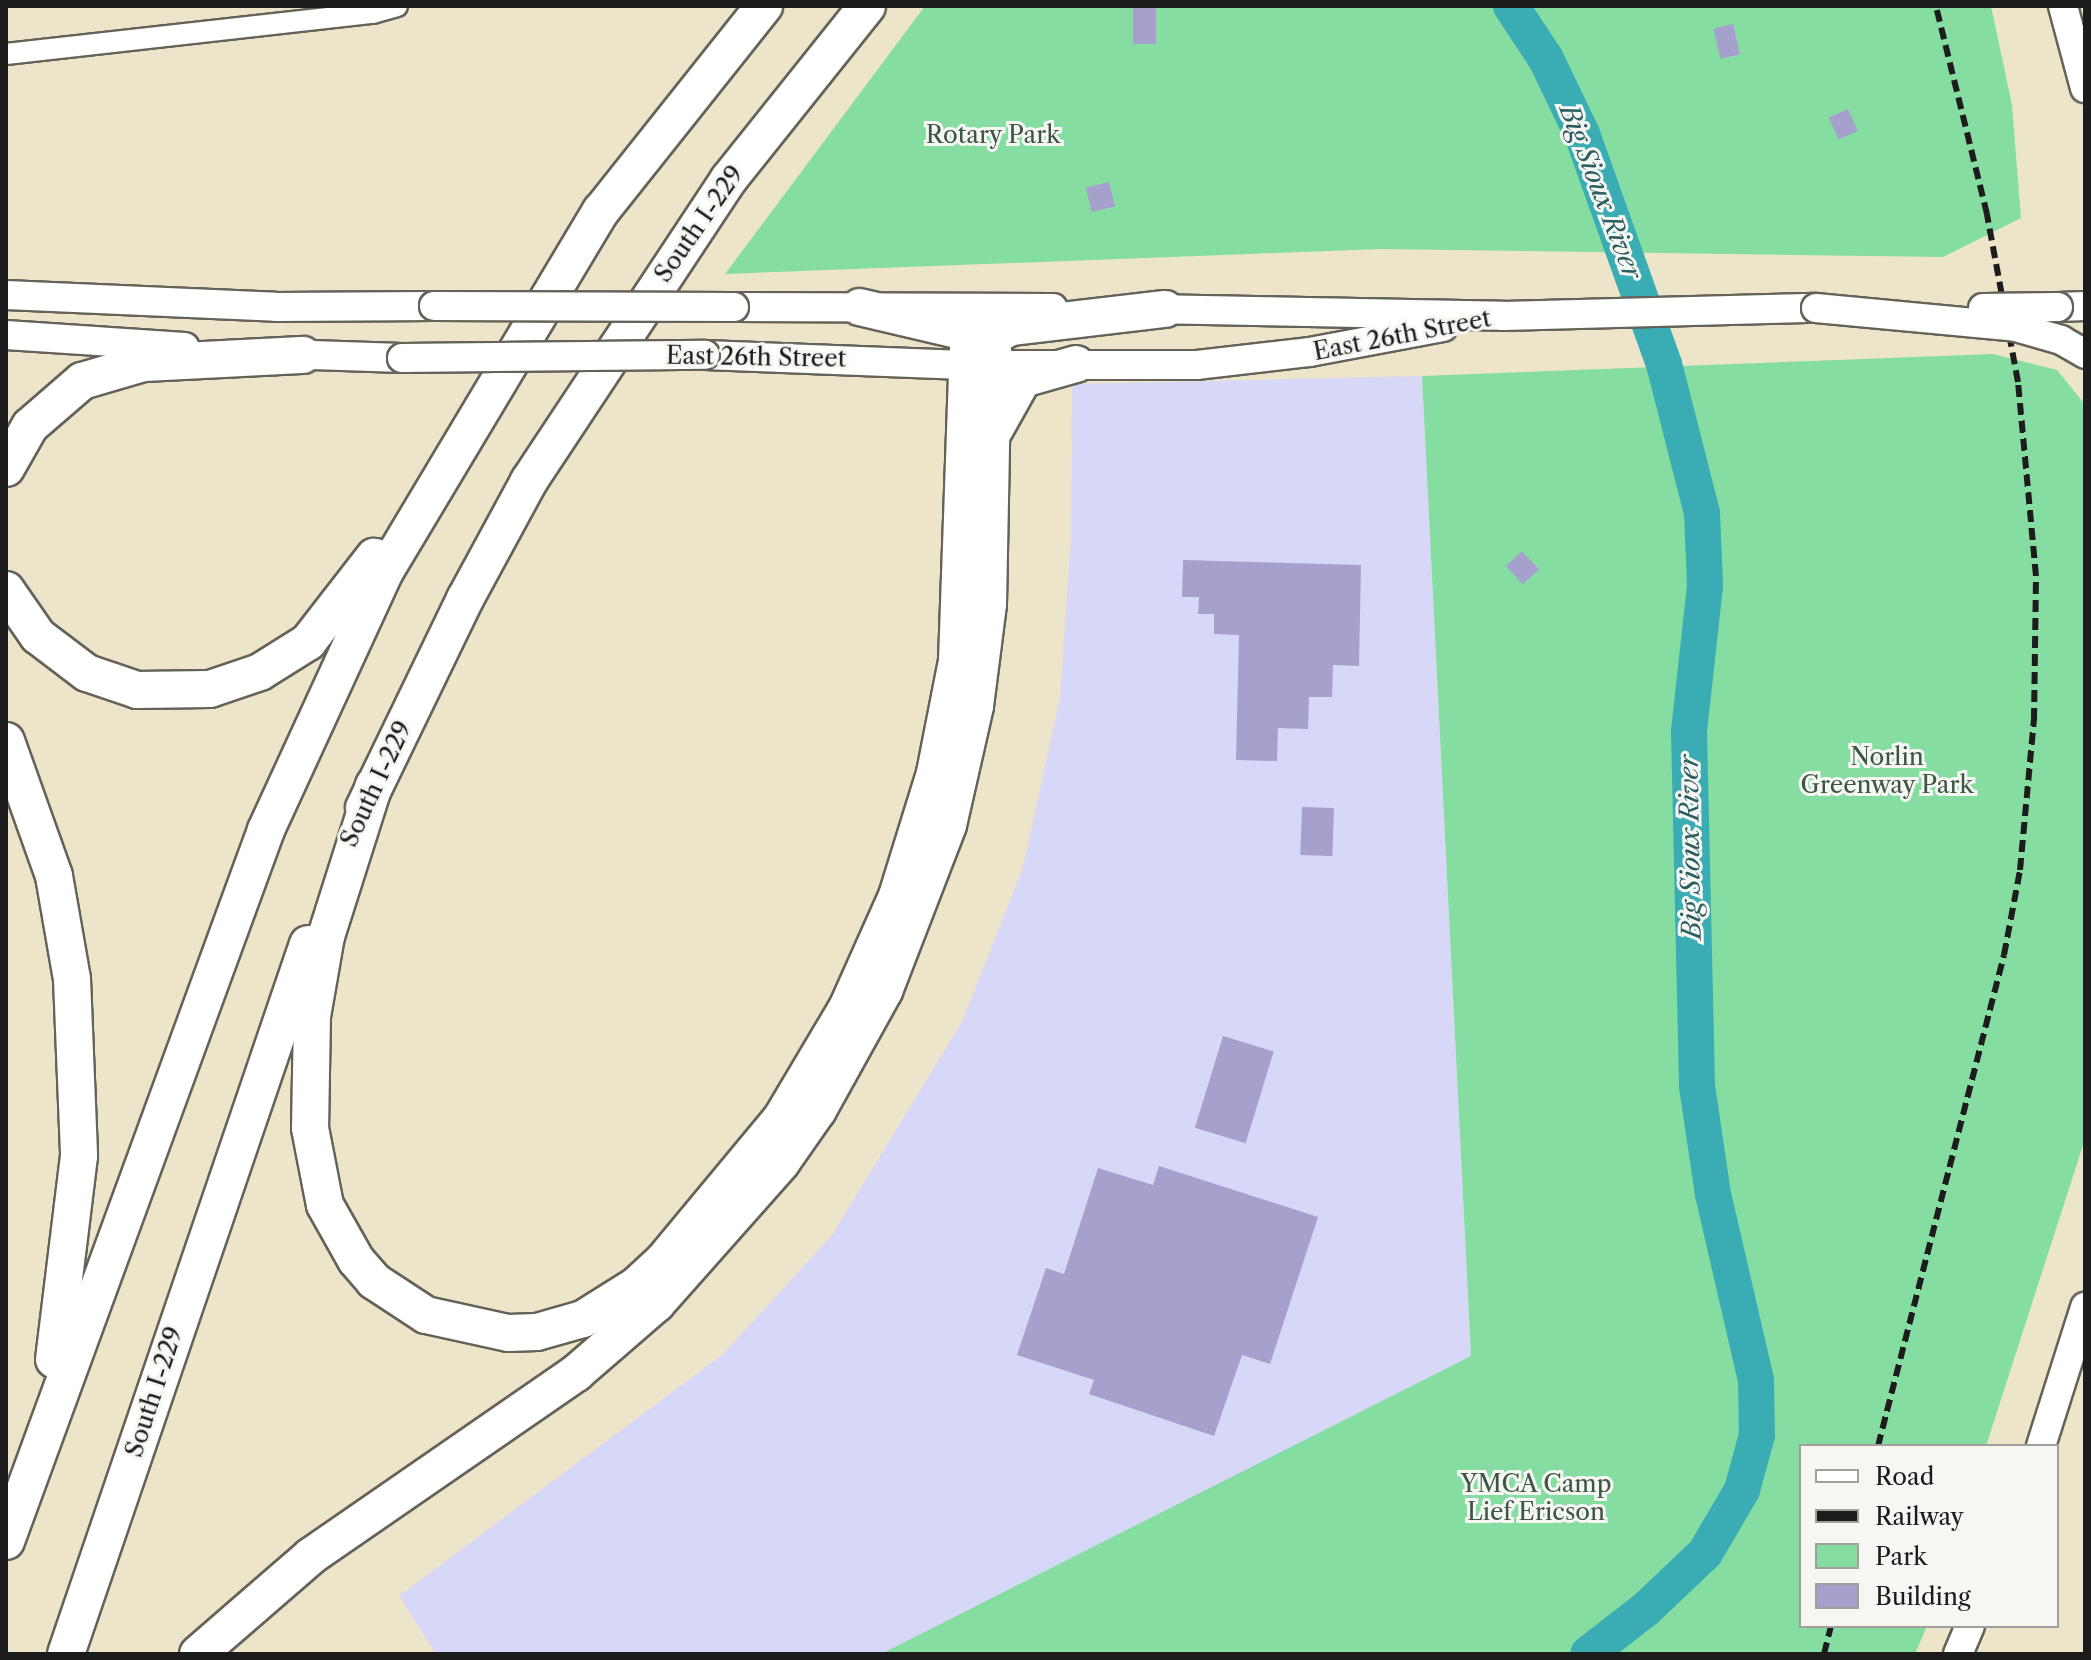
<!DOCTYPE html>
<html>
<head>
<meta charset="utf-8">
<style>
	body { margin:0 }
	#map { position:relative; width:2091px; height:1660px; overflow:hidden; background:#ede5c9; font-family:"Libre Caslon Text",serif }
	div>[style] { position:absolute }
	.built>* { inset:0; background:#d7d7f8 }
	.green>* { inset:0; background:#86dda1 }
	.river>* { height:36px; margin:-18px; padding:0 18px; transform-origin:18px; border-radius:18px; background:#3aacb3 }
	.building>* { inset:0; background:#a6a0cd; transform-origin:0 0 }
	.roads { filter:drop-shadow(2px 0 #656259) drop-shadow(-2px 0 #656259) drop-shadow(0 2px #656259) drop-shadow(0 -2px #656259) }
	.minor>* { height:20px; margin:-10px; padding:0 10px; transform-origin:10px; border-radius:10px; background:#fff }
	.secondary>* { height:28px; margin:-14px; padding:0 14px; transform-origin:14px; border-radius:14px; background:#fff }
	.motorway>* { height:36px; margin:-18px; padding:0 18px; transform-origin:18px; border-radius:18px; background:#fff }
	.rail>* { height:6px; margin-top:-3px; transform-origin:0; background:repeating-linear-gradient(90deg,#1c1c1c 0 12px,transparent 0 18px) }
	.bridges { filter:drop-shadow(2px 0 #656259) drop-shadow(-2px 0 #656259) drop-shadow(0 2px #656259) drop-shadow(0 -2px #656259) }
	.secondary-bridge>* { height:28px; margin:-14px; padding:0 14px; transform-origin:14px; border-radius:14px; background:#fff }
	span { translate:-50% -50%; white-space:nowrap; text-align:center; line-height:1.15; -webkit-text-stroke:6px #f6f6f2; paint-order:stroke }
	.park-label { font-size:24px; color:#3c5644 }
	.street-label { font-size:24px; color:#1c1c1c }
	.water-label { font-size:26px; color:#2a5d60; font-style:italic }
	.frame { position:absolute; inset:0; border:8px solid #1c1c1c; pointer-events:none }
	.legend { position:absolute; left:1799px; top:1444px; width:260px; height:184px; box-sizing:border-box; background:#f6f6f2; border:2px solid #9f9f9c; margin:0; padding:10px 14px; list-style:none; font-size:24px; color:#1c1c1c }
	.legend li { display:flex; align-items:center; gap:16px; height:40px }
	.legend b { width:40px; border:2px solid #9f9f9c }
</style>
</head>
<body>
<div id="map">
	<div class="built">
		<div style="clip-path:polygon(1422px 376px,1471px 1357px,881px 1654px,436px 1654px,399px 1596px,723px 1354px,832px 1235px,963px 1020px,1023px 867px,1060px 698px,1071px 536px,1072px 384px)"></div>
	</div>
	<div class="green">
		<div style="clip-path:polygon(925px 6px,1991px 6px,2012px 105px,2021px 218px,1943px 257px,1380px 249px,725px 274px)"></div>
		<div style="clip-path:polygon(1993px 354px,2057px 370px,2083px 402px,2085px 1139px,1986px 1446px,1801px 1446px,1801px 1626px,1927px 1626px,1915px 1654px,881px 1654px,1471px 1356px,1422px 376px)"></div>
	</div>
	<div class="river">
		<div style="left:1511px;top:6px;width:64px;rotate:56.6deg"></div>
		<div style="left:1546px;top:59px;width:83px;rotate:64.4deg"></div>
		<div style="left:1582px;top:134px;width:244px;rotate:70.4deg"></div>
		<div style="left:1664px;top:364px;width:154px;rotate:75.7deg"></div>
		<div style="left:1702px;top:513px;width:73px;rotate:87.6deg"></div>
		<div style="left:1705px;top:586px;width:147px;rotate:96.3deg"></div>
		<div style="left:1689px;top:732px;width:354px;rotate:88.7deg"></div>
		<div style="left:1697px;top:1086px;width:109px;rotate:81.6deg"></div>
		<div style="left:1713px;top:1194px;width:191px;rotate:77deg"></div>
		<div style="left:1756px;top:1380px;width:55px;rotate:89deg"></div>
		<div style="left:1757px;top:1435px;width:57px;rotate:105.3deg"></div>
		<div style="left:1742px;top:1490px;width:73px;rotate:120.4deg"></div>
		<div style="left:1705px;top:1553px;width:81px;rotate:136.5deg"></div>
		<div style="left:1646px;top:1609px;width:73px;rotate:142.2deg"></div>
	</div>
	<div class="building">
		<div style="left:1133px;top:6px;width:23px;height:38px"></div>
		<div style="left:1733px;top:24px;width:31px;height:20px;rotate:77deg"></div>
		<div style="left:1848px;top:109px;width:24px;height:21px;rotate:66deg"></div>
		<div style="left:1109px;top:182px;width:25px;height:24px;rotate:76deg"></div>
		<div style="left:1522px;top:551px;width:25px;height:22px;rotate:47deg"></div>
		<div style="clip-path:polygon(1183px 560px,1361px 565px,1359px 666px,1333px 665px,1332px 697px,1309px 697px,1308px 729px,1278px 728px,1277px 761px,1236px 760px,1239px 635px,1214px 634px,1214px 614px,1198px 614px,1199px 597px,1182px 597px)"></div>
		<div style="left:1302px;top:807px;width:32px;height:48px;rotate:2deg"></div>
		<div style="left:1223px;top:1036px;width:53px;height:96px;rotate:17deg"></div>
		<div style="clip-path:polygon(1159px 1166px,1318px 1217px,1270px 1364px,1242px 1355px,1214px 1436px,1089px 1394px,1094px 1380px,1017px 1355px,1046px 1268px,1064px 1274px,1098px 1168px,1153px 1185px)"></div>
	</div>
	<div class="roads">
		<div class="minor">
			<div style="left:6px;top:54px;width:369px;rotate:-6.4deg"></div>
			<div style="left:373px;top:13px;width:25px;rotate:-16deg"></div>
		</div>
		<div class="secondary">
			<div style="left:2063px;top:6px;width:85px;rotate:75deg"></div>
			<div style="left:6px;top:295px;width:270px;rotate:2.5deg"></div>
			<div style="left:276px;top:307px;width:158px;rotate:-0.4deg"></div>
			<div style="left:734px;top:307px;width:319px;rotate:0.2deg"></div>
			<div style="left:2058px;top:307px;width:27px;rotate:-2deg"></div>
			<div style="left:1147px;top:309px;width:356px;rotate:1.1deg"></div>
			<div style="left:1503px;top:316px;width:313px;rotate:-1.5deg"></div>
			<div style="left:6px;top:335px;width:179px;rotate:3.8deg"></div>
			<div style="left:282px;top:354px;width:120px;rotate:1.9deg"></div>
			<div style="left:705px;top:355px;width:259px;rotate:2.2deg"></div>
			<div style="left:964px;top:365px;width:233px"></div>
			<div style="left:1197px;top:365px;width:114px;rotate:-6.6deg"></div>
			<div style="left:1310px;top:352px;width:135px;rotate:-10.6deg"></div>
			<div style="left:2041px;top:1446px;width:146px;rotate:-72.4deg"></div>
			<div style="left:1958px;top:1654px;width:30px;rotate:-67deg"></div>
		</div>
		<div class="motorway">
			<div style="left:995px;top:429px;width:57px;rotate:-60.8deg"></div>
			<div style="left:1023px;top:379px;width:55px;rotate:-15.8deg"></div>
			<div style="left:6px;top:468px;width:48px;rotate:-60.3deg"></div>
			<div style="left:30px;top:426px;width:69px;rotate:-40.9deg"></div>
			<div style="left:82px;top:381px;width:64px;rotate:-16.4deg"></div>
			<div style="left:143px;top:363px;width:160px;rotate:-2.9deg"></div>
			<div style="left:6px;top:590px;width:56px;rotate:55.2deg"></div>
			<div style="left:38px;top:636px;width:61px;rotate:37.1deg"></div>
			<div style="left:87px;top:673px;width:53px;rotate:18.8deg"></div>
			<div style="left:137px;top:690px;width:73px;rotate:-0.8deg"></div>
			<div style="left:210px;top:689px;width:53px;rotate:-18.8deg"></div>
			<div style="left:260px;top:672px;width:57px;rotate:-32deg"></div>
			<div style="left:308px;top:642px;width:108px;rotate:-52.2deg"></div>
			<div style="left:6px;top:741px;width:143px;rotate:70.4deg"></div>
			<div style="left:54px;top:876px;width:105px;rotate:80.1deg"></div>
			<div style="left:72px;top:979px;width:177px;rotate:87.7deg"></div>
			<div style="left:79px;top:1156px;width:205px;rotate:97deg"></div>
			<div style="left:374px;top:785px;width:158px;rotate:107.6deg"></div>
			<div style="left:326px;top:936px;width:81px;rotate:99.9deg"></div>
			<div style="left:312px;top:1016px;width:112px;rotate:91deg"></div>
			<div style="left:310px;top:1128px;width:78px;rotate:79deg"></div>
			<div style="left:325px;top:1205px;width:63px;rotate:60.6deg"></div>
			<div style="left:356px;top:1260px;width:28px;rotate:49deg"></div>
			<div style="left:374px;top:1281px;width:62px;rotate:33.2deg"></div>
			<div style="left:426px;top:1315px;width:84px;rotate:12.4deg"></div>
			<div style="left:508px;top:1333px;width:29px;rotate:-2deg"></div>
			<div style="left:537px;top:1332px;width:48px;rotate:-15.8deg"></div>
			<div style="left:583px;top:1319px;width:64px;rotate:-32.2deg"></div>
			<div style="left:637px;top:1285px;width:35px;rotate:-43deg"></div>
			<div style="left:663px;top:1261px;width:185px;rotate:-50.3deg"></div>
			<div style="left:781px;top:1119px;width:129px;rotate:-59.3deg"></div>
			<div style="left:847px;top:1008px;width:123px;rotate:-65.9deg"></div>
			<div style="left:897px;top:896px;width:129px;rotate:-72.8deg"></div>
			<div style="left:935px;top:773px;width:114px;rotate:-78.9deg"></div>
			<div style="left:957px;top:661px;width:311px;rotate:-88deg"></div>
			<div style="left:968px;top:350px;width:49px;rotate:-28.1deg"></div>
			<div style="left:1011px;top:327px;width:155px;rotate:-6.7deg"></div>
			<div style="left:364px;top:808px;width:232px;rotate:-64.2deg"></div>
			<div style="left:465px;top:599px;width:134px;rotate:-61.5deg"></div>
			<div style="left:529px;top:481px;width:362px;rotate:-56.5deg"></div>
			<div style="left:729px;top:179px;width:221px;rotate:-51.4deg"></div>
			<div style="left:6px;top:1541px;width:757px;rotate:-69.91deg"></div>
			<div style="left:266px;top:830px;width:283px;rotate:-65.3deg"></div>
			<div style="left:384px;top:573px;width:422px;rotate:-59.1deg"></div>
			<div style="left:601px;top:211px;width:262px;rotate:-51.5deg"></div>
			<div style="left:66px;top:1654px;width:750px;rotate:-71.18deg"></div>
			<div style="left:198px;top:1654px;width:150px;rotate:-40.9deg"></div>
			<div style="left:311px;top:1556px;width:322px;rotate:-34.6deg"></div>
			<div style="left:576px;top:1373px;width:106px;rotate:-40.8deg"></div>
			<div style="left:656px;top:1304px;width:188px;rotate:-48.4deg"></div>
			<div style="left:781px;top:1163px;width:65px;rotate:-55.1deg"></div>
			<div style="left:818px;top:1110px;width:136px;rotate:-61deg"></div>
			<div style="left:884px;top:991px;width:178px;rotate:-68.9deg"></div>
			<div style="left:948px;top:825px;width:122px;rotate:-77.2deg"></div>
			<div style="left:975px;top:706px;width:103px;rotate:-82.7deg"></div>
			<div style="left:988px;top:604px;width:254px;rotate:-88.9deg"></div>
			<div style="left:993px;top:350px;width:16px;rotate:-135deg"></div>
			<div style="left:982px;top:339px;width:22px;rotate:-158deg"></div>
			<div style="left:962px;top:331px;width:105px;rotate:-166.8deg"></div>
		</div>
	</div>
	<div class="rail">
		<div style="left:1878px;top:1446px;width:507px;rotate:-75.61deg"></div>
		<div style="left:2004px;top:955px;width:86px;rotate:-79.3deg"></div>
		<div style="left:2020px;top:870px;width:151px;rotate:-84.7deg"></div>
		<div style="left:2034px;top:720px;width:144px;rotate:-89.2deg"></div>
		<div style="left:2036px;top:576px;width:195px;rotate:-95.3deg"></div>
		<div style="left:2018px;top:382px;width:171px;rotate:-100.5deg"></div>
		<div style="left:1987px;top:214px;width:214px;rotate:-103.8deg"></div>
		<div style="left:1824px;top:1654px;width:29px;rotate:-76deg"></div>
	</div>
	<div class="bridges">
		<div class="secondary-bridge">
			<div style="left:434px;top:306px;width:300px;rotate:0.2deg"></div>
			<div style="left:1816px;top:308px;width:201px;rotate:5.4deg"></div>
			<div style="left:2016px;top:327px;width:47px;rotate:16.1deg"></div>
			<div style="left:2061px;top:340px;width:28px;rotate:30deg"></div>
			<div style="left:1983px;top:308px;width:75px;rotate:-0.8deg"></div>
			<div style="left:402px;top:358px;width:303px;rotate:-0.6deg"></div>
		</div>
	</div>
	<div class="park-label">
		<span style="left:993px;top:135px">Rotary Park</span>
		<span style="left:1887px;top:771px">Norlin<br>Greenway Park</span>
		<span style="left:1536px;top:1498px">YMCA Camp<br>Lief Ericson</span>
	</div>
	<div class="street-label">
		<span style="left:699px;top:224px;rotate:-55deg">South I-229</span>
		<span style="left:1402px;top:335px;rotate:-11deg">East 26th Street</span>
		<span style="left:756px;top:357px;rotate:1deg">East 26th Street</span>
		<span style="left:376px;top:784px;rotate:-65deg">South I-229</span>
		<span style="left:154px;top:1392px;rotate:-72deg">South I-229</span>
	</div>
	<div class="water-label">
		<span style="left:1600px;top:192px;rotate:69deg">Big Sioux River</span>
		<span style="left:1691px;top:847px;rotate:-91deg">Big Sioux River</span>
	</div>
	<div class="frame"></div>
	<ul class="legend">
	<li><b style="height:10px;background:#fff"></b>Road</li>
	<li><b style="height:10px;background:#1c1c1c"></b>Railway</li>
	<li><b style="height:22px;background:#86dda1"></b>Park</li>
	<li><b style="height:22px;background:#a6a0cd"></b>Building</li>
	</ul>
</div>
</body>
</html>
